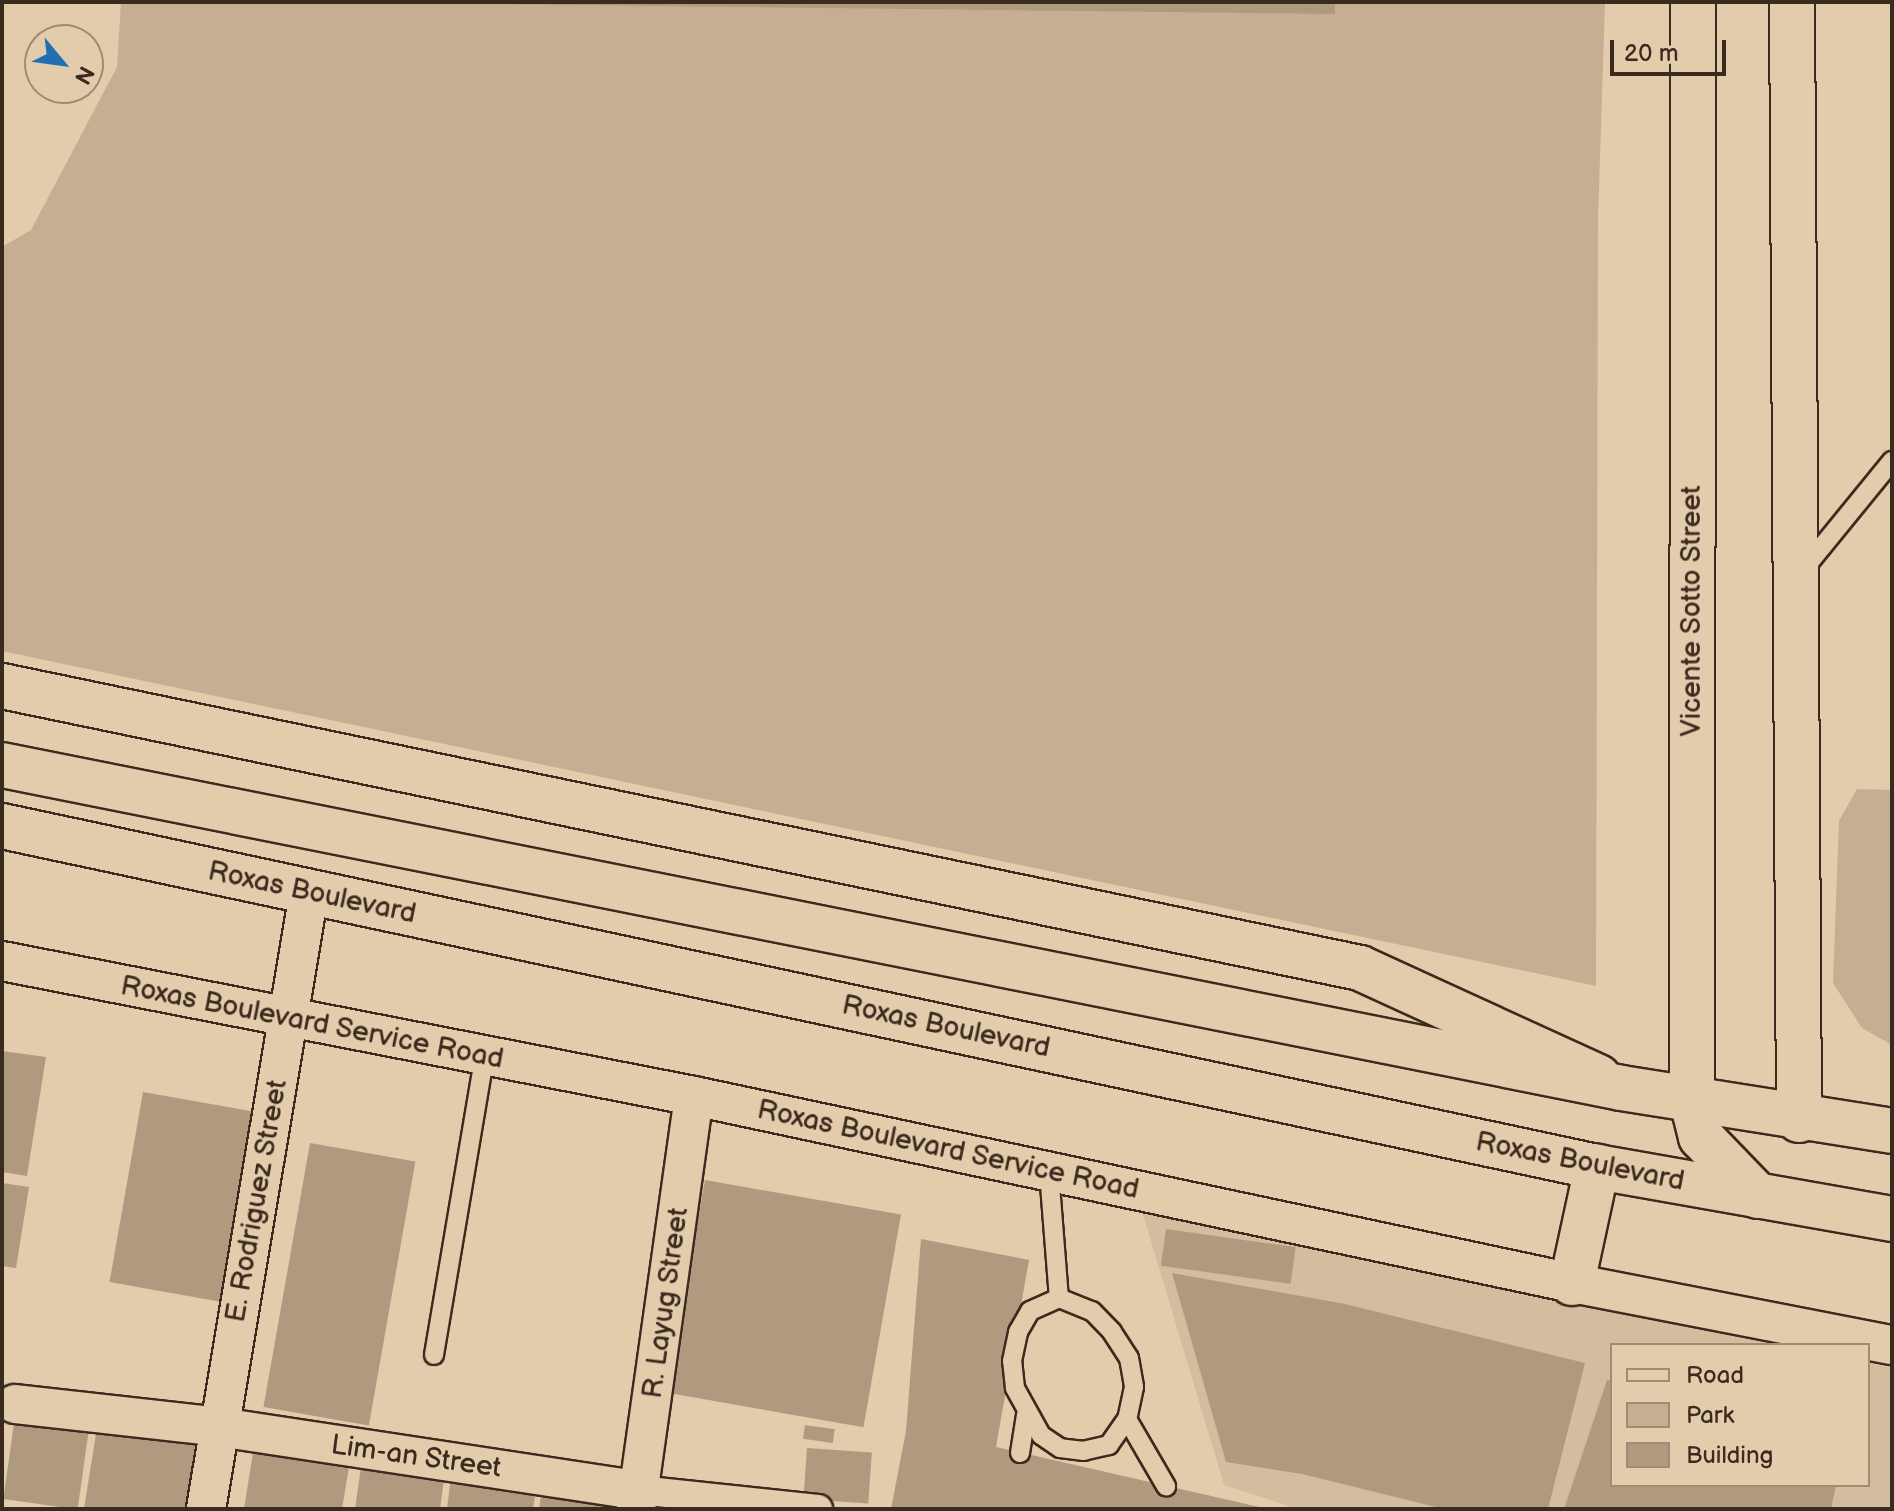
<!DOCTYPE html>
<html>
<head>
<meta charset="utf-8">
<style>
	body { margin:0 }
	#map { position:relative; width:1894px; height:1511px; overflow:hidden; background:#e3ccac; font-family:"Balsamiq Sans",sans-serif }
	div>[style] { position:absolute }
	.built>* { inset:0; background:#d3bd9f }
	.green>* { inset:0; background:#c5ae92 }
	.building>* { inset:0; background:#af9a80; transform-origin:0 0 }
	.roads { filter:drop-shadow(2px 0 #3b2a1e) drop-shadow(-2px 0 #3b2a1e) drop-shadow(0 2px #3b2a1e) drop-shadow(0 -2px #3b2a1e) }
	.service>* { height:18px; margin:-9px; padding:0 9px; transform-origin:9px; border-radius:9px; background:#e3ccac }
	.pedestrian>* { height:28px; margin:-14px; padding:0 14px; transform-origin:14px; border-radius:14px; background:#e3ccac }
	.minor>* { height:38px; margin:-19px; padding:0 19px; transform-origin:19px; border-radius:19px; background:#e3ccac }
	.tertiary>* { height:44px; margin:-22px; padding:0 22px; transform-origin:22px; border-radius:22px; background:#e3ccac }
	.primary>* { height:44px; margin:-22px; padding:0 22px; transform-origin:22px; border-radius:22px; background:#e3ccac }
	.trunk>* { height:44px; margin:-22px; padding:0 22px; transform-origin:22px; border-radius:22px; background:#e3ccac }
	span { translate:-50% -50%; white-space:nowrap; text-align:center; line-height:1.15; -webkit-text-stroke:6px #e3ccac; paint-order:stroke }
	.street-label { font-size:28px; color:#3b2a1e }
	.frame { position:absolute; inset:0; border:4px solid #3b2a1e; pointer-events:none }
	.legend { position:absolute; left:1610px; top:1343px; width:260px; height:144px; box-sizing:border-box; background:#e3ccac; border:2px solid #a08b73; margin:0; padding:10px 14px; list-style:none; font-size:24px; color:#3b2a1e }
	.legend li { display:flex; align-items:center; gap:16px; height:40px }
	.legend b { width:40px; border:2px solid #a08b73 }
	.north { position:absolute; left:24px; top:24px; width:80px; height:80px; box-sizing:border-box; background:#e3ccac; border:2px solid #a08b73; border-radius:50%; rotate:119deg; font-size:22px; font-weight:700; line-height:32px; text-align:center; color:#3b2a1e }
	.north::after { content:''; display:block; margin:auto; width:28px; height:36px; background:#1f6fb2; clip-path:polygon(50% 0,100% 100%,50% 72%,0 100%) }
	.scale { position:absolute; left:1610px; top:40px; width:116px; height:36px; box-sizing:border-box; border:4px solid #3b2a1e; border-top:0; padding-left:10px; font-size:24px; line-height:28px; white-space:nowrap; color:#3b2a1e; -webkit-text-stroke:6px #e3ccac; paint-order:stroke }
</style>
</head>
<body>
<div id="map">
	<div class="built">
		<div style="clip-path:polygon(1142px 1211px,1775px 1345px,1612px 1345px,1612px 1485px,1868px 1485px,1868px 1363px,1892px 1368px,1892px 1509px,1298px 1509px,1224px 1485px)"></div>
	</div>
	<div class="green">
		<div style="clip-path:polygon(121px 2px,1605px 2px,1598px 219px,1596px 986px,2px 651px,2px 247px,31px 230px,117px 67px)"></div>
		<div style="clip-path:polygon(1857px 789px,1892px 790px,1892px 1045px,1862px 1028px,1833px 983px,1839px 821px)"></div>
	</div>
	<div class="building">
		<div style="clip-path:polygon(323px 2px,1335px 2px,1335px 14px)"></div>
		<div style="clip-path:polygon(2px 1051px,46px 1057px,27px 1176px,2px 1172px)"></div>
		<div style="left:143px;top:1092px;width:117px;height:193px;rotate:10deg"></div>
		<div style="left:310px;top:1143px;width:107px;height:268px;rotate:10deg"></div>
		<div style="left:705px;top:1180px;width:199px;height:216px;rotate:10deg"></div>
		<div style="clip-path:polygon(2px 1183px,29px 1187px,16px 1268px,2px 1266px)"></div>
		<div style="left:1166px;top:1229px;width:131px;height:37px;rotate:8deg"></div>
		<div style="clip-path:polygon(921px 1239px,1029px 1260px,996px 1447px,1268px 1509px,891px 1509px,906px 1431px)"></div>
		<div style="clip-path:polygon(1172px 1273px,1345px 1304px,1585px 1363px,1548px 1509px,1444px 1509px,1302px 1474px,1226px 1462px)"></div>
		<div style="clip-path:polygon(1607px 1380px,1612px 1381px,1612px 1485px,1836px 1485px,1831px 1509px,1564px 1509px)"></div>
		<div style="left:16px;top:1409px;width:75px;height:91px;rotate:8deg"></div>
		<div style="clip-path:polygon(98px 1421px,205px 1438px,193px 1509px,84px 1509px)"></div>
		<div style="left:805px;top:1425px;width:30px;height:14px;rotate:8deg"></div>
		<div style="clip-path:polygon(255px 1440px,351px 1455px,342px 1509px,244px 1509px)"></div>
		<div style="left:807px;top:1448px;width:65px;height:51px;rotate:4deg"></div>
		<div style="clip-path:polygon(363px 1453px,446px 1464px,440px 1509px,355px 1509px)"></div>
		<div style="clip-path:polygon(451px 1477px,536px 1489px,533px 1509px,447px 1509px)"></div>
		<div style="clip-path:polygon(543px 1481px,621px 1491px,618px 1509px,539px 1509px)"></div>
	</div>
	<div class="roads">
		<div class="service">
			<div style="left:1803px;top:570px;width:141px;rotate:-50.8deg"></div>
			<div style="left:1049px;top:1172px;width:126px;rotate:85.5deg"></div>
			<div style="left:1059px;top:1298px;width:35px;rotate:22deg"></div>
			<div style="left:1092px;top:1311px;width:29px;rotate:46deg"></div>
			<div style="left:1112px;top:1332px;width:31px;rotate:57deg"></div>
			<div style="left:1129px;top:1358px;width:29px;rotate:80deg"></div>
			<div style="left:1134px;top:1387px;width:33px;rotate:102deg"></div>
			<div style="left:1127px;top:1419px;width:32px;rotate:125deg"></div>
			<div style="left:1109px;top:1445px;width:26px;rotate:167deg"></div>
			<div style="left:1084px;top:1451px;width:24px;rotate:-173deg"></div>
			<div style="left:1060px;top:1448px;width:23px;rotate:-146deg"></div>
			<div style="left:1041px;top:1435px;width:54px;rotate:-119deg"></div>
			<div style="left:1015px;top:1388px;width:27px;rotate:-96deg"></div>
			<div style="left:1012px;top:1361px;width:30px;rotate:-78deg"></div>
			<div style="left:1018px;top:1332px;width:24px;rotate:-60deg"></div>
			<div style="left:1030px;top:1311px;width:32px;rotate:-24deg"></div>
			<div style="left:434px;top:1355px;width:301px;rotate:-80.4deg"></div>
			<div style="left:1127px;top:1419px;width:78px;rotate:59.8deg"></div>
			<div style="left:1020px;top:1453px;width:39px;rotate:-81deg"></div>
		</div>
		<div class="pedestrian">
			<div style="left:638px;top:1490px;width:181px;rotate:6deg"></div>
		</div>
		<div class="minor">
			<div style="left:2px;top:961px;width:705px;rotate:11.04deg"></div>
			<div style="left:694px;top:1096px;width:898px;rotate:12.02deg"></div>
			<div style="left:1572px;top:1283px;width:326px;rotate:11deg"></div>
			<div style="left:15px;top:1404px;width:205px;rotate:6.4deg"></div>
			<div style="left:219px;top:1427px;width:424px;rotate:8.6deg"></div>
			<div style="left:206px;top:1509px;width:625px;rotate:-80.51deg"></div>
			<div style="left:636px;top:1509px;width:417px;rotate:-82deg"></div>
		</div>
		<div class="tertiary">
			<div style="left:1693px;top:2px;width:1099px;rotate:90.05deg"></div>
			<div style="left:1692px;top:1101px;width:37px;rotate:76deg"></div>
			<div style="left:1701px;top:1137px;width:82px;rotate:46deg"></div>
			<div style="left:1792px;top:2px;width:1118px;rotate:89.64deg"></div>
		</div>
		<div class="primary">
			<div style="left:2px;top:686px;width:1387px;rotate:11.73deg"></div>
			<div style="left:1360px;top:968px;width:262px;rotate:24.6deg"></div>
		</div>
		<div class="trunk">
			<div style="left:2px;top:765px;width:1651px;rotate:11.28deg"></div>
			<div style="left:1621px;top:1088px;width:274px;rotate:9deg"></div>
			<div style="left:2px;top:826px;width:1631px;rotate:12.07deg"></div>
			<div style="left:1597px;top:1167px;width:300px;rotate:10deg"></div>
			<div style="left:1572px;top:1283px;width:119px;rotate:-77.8deg"></div>
		</div>
	</div>
	<div class="street-label">
		<span style="left:1692px;top:611px;rotate:-90deg">Vicente Sotto Street</span>
		<span style="left:312px;top:893px;rotate:12deg">Roxas Boulevard</span>
		<span style="left:312px;top:1023px;rotate:11deg">Roxas Boulevard Service Road</span>
		<span style="left:946px;top:1027px;rotate:12deg">Roxas Boulevard</span>
		<span style="left:948px;top:1150px;rotate:12deg">Roxas Boulevard Service Road</span>
		<span style="left:1580px;top:1162px;rotate:11deg">Roxas Boulevard</span>
		<span style="left:257px;top:1201px;rotate:-80deg">E. Rodriguez Street</span>
		<span style="left:666px;top:1303px;rotate:-82deg">R. Layug Street</span>
		<span style="left:416px;top:1457px;rotate:8deg">Lim-an Street</span>
	</div>
	<div class="frame"></div>
	<ul class="legend">
	<li><b style="height:10px;background:#e3ccac"></b>Road</li>
	<li><b style="height:22px;background:#c5ae92"></b>Park</li>
	<li><b style="height:22px;background:#af9a80"></b>Building</li>
	</ul>
	<div class="north">N</div>
	<div class="scale">20 m</div>
</div>
</body>
</html>
